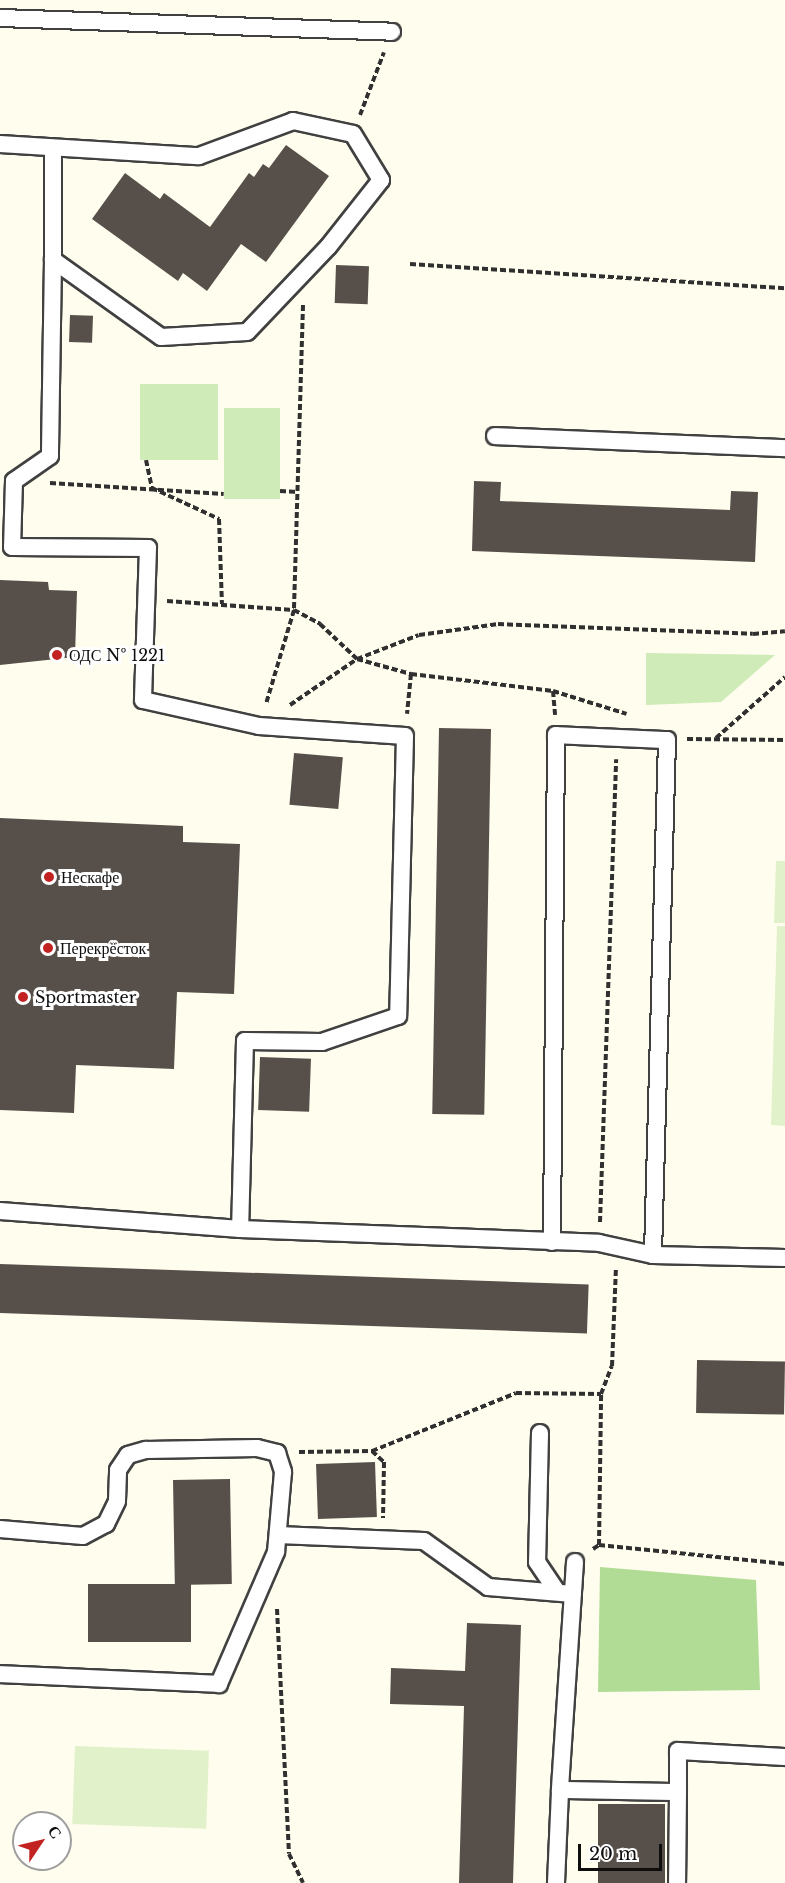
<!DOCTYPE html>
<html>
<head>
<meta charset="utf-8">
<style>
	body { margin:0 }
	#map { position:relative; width:785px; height:1883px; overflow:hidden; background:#fffdee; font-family:"Libre Baskerville",serif }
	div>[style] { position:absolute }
	.green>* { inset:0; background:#cfebb7; transform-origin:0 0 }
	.forest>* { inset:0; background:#b1dc96 }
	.pitch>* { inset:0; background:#e1f1c9; transform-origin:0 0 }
	.building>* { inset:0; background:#57504a; transform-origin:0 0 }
	.path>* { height:4px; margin-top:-2px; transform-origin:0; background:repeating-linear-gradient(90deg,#303030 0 6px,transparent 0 9px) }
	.roads { filter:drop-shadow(2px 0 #414141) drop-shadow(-2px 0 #414141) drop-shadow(0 2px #414141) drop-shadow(0 -2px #414141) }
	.service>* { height:16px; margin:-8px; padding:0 8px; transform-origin:8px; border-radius:8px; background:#fff }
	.dots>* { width:16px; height:16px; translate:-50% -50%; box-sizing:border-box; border:3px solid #fff; border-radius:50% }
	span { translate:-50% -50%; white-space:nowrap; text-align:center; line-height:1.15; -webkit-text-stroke:6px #fff; paint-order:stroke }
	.poi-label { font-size:16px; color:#0e0e0e }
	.left { translate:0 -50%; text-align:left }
	.north { position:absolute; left:12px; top:1811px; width:60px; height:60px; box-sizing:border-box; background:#fff; border:2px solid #9f9f9f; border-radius:50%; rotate:55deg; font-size:16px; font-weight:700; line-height:24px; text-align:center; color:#0e0e0e }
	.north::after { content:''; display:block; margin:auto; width:21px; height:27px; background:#c22321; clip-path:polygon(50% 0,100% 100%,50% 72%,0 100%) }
	.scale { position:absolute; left:578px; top:1844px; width:84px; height:27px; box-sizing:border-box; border:3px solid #0e0e0e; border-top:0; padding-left:8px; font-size:18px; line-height:21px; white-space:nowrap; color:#0e0e0e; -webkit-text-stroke:4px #fff; paint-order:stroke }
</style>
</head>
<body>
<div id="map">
	<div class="green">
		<div style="left:140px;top:384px;width:78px;height:76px"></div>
		<div style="left:224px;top:408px;width:56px;height:91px"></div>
		<div style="clip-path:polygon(646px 653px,775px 655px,721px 702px,646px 705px)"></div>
	</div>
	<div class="forest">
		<div style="clip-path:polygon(600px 1567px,756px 1580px,760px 1690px,598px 1692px)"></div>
	</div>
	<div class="pitch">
		<div style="clip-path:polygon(776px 861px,785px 861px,785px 923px,774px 923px)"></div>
		<div style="clip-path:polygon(777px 926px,785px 926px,785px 1126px,771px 1125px)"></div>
		<div style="left:75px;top:1746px;width:134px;height:78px;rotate:2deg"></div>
	</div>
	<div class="building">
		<div style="clip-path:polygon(286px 145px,329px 176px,266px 262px,241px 244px,207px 291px,183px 273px,178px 281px,92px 219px,125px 173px,160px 199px,164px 193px,210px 227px,249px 173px,254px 177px,263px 164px,269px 168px)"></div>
		<div style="left:336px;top:265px;width:33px;height:38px;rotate:2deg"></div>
		<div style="left:70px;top:315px;width:23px;height:27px;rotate:2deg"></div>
		<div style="clip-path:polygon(474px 481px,501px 482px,500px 501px,730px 510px,731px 491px,758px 492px,755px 562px,472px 551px)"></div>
		<div style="clip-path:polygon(0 580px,48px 582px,49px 590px,77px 591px,75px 657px,0 665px)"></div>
		<div style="left:439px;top:728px;width:52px;height:386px;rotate:1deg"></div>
		<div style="left:294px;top:753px;width:49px;height:52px;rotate:5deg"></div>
		<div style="clip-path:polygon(0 818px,183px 826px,183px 842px,240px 844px,234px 994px,177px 992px,174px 1069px,76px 1065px,74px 1113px,0 1110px)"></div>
		<div style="left:260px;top:1057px;width:51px;height:53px;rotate:2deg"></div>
		<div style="left:0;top:1264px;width:589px;height:49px;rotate:2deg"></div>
		<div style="left:697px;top:1360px;width:88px;height:53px;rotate:1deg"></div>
		<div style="left:375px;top:1462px;width:55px;height:59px;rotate:88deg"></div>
		<div style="left:230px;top:1479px;width:105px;height:57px;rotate:89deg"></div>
		<div style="left:88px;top:1584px;width:103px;height:58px"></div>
		<div style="clip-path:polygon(467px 1623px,521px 1625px,513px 1883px,459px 1883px,464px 1706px,390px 1704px,391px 1668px,465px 1671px)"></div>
		<div style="left:598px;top:1804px;width:67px;height:79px"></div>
	</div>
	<div class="path">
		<div style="left:360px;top:115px;width:67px;rotate:-69.1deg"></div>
		<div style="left:410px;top:264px;width:376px;rotate:3.7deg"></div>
		<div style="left:303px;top:305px;width:305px;rotate:91.7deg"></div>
		<div style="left:294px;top:610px;width:30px;rotate:28deg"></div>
		<div style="left:320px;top:624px;width:51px;rotate:43.4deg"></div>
		<div style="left:357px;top:659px;width:56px;rotate:15.5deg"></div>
		<div style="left:411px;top:674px;width:40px;rotate:95.7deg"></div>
		<div style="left:146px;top:460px;width:29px;rotate:78deg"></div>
		<div style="left:152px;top:488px;width:74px;rotate:24.8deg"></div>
		<div style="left:219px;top:519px;width:85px;rotate:88deg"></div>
		<div style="left:50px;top:483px;width:174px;rotate:3.6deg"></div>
		<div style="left:280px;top:491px;width:18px;rotate:3deg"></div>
		<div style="left:167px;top:601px;width:127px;rotate:4.1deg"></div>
		<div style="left:294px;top:610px;width:98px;rotate:106.6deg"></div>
		<div style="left:411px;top:674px;width:143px;rotate:6.8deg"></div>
		<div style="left:553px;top:691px;width:24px;rotate:85deg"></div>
		<div style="left:553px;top:691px;width:77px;rotate:17.3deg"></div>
		<div style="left:290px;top:705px;width:81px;rotate:-34.5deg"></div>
		<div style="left:357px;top:659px;width:66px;rotate:-21.2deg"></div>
		<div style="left:419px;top:635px;width:80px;rotate:-7.9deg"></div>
		<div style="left:498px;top:624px;width:255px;rotate:2.2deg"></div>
		<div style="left:753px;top:634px;width:32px;rotate:-5deg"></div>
		<div style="left:716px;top:738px;width:92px;rotate:-41.5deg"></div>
		<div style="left:687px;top:739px;width:98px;rotate:0.6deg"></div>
		<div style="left:600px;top:1222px;width:463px;rotate:-88deg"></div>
		<div style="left:372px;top:1451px;width:155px;rotate:-21.9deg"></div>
		<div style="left:516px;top:1393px;width:85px;rotate:0.7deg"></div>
		<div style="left:299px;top:1452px;width:73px;rotate:-0.8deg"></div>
		<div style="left:372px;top:1451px;width:16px;rotate:43deg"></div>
		<div style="left:384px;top:1462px;width:56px;rotate:91deg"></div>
		<div style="left:599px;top:1545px;width:187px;rotate:5.8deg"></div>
		<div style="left:593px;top:1549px;width:7px;rotate:-34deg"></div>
		<div style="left:599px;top:1545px;width:151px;rotate:-89.2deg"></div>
		<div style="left:601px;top:1394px;width:30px;rotate:-69deg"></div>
		<div style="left:612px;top:1366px;width:98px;rotate:-87.7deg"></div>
		<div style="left:277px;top:1609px;width:245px;rotate:87.2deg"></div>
		<div style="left:289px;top:1854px;width:32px;rotate:64deg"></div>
	</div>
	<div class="roads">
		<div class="service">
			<div style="left:0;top:18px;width:392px;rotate:2deg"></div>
			<div style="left:0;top:144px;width:199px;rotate:3.5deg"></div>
			<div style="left:199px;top:156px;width:100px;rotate:-20.4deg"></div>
			<div style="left:293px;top:121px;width:61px;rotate:12.2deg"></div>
			<div style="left:353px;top:134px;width:54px;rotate:58.7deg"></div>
			<div style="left:381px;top:180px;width:85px;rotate:128.3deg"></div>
			<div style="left:328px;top:247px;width:117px;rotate:133.6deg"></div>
			<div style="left:247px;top:332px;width:86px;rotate:176.7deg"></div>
			<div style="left:161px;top:337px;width:133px;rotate:-144.5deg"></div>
			<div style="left:53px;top:260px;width:111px;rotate:-90deg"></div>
			<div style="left:53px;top:260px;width:196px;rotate:90.9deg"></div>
			<div style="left:50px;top:456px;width:44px;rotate:145.2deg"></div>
			<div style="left:14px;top:481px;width:66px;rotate:91.7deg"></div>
			<div style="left:12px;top:547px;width:136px;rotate:0.4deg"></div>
			<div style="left:148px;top:548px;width:152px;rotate:91.9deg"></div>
			<div style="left:143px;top:700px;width:119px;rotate:12.6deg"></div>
			<div style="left:259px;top:726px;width:146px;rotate:3.9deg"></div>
			<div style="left:405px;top:736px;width:280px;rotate:91.4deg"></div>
			<div style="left:398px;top:1016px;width:80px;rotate:161.1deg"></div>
			<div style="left:322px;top:1042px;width:77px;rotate:-179.3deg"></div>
			<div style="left:245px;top:1041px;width:188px;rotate:91.5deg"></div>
			<div style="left:495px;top:436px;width:290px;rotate:2.4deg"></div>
			<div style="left:0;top:1211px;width:241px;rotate:4.3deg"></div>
			<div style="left:240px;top:1229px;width:359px;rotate:2.2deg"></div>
			<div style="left:599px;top:1243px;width:55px;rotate:12.5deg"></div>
			<div style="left:653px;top:1255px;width:132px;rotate:1.3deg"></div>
			<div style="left:552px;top:1242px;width:507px;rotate:-89.55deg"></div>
			<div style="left:556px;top:735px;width:111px;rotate:2.6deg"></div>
			<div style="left:667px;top:740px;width:515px;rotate:91.56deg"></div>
			<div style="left:540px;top:1433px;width:129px;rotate:91.3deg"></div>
			<div style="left:537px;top:1562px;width:36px;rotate:56deg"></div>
			<div style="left:0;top:1529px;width:83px;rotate:4.8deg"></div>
			<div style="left:83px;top:1536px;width:26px;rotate:-28deg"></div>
			<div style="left:106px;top:1524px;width:25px;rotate:-64deg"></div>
			<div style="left:117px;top:1501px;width:31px;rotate:-88deg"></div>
			<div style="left:118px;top:1470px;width:18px;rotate:-56deg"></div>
			<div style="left:128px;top:1455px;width:19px;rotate:-16deg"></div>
			<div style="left:146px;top:1450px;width:111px;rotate:-1deg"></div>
			<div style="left:257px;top:1448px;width:21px;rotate:14deg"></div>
			<div style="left:277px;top:1453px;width:20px;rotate:72deg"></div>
			<div style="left:283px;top:1472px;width:80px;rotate:95deg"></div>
			<div style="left:276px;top:1552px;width:144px;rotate:113.4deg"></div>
			<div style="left:219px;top:1684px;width:219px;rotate:-177.4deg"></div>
			<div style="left:278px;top:1535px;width:146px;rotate:2.4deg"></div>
			<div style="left:424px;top:1541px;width:79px;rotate:35.7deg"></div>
			<div style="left:488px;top:1587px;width:85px;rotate:4.7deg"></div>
			<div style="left:575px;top:1562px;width:228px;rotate:93.8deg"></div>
			<div style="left:560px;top:1790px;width:118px;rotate:1deg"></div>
			<div style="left:678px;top:1792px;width:91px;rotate:90.6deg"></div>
			<div style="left:678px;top:1792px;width:41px;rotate:-90deg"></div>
			<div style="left:678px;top:1751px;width:107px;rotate:3.2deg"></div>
			<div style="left:556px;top:1883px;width:93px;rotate:-87.5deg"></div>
		</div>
	</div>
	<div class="dots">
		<div style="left:57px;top:655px;background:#c22321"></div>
		<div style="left:49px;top:877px;background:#c22321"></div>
		<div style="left:48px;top:948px;background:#c22321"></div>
		<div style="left:23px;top:997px;background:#c22321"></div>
	</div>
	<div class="poi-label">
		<span class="left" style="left:69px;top:655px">ОДС № 1221</span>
		<span class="left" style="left:61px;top:877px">Нескафе</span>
		<span class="left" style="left:60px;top:948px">Перекрёсток</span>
		<span class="left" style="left:35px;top:997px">Sportmaster</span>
	</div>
	<div class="north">С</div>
	<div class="scale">20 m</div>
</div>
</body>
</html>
